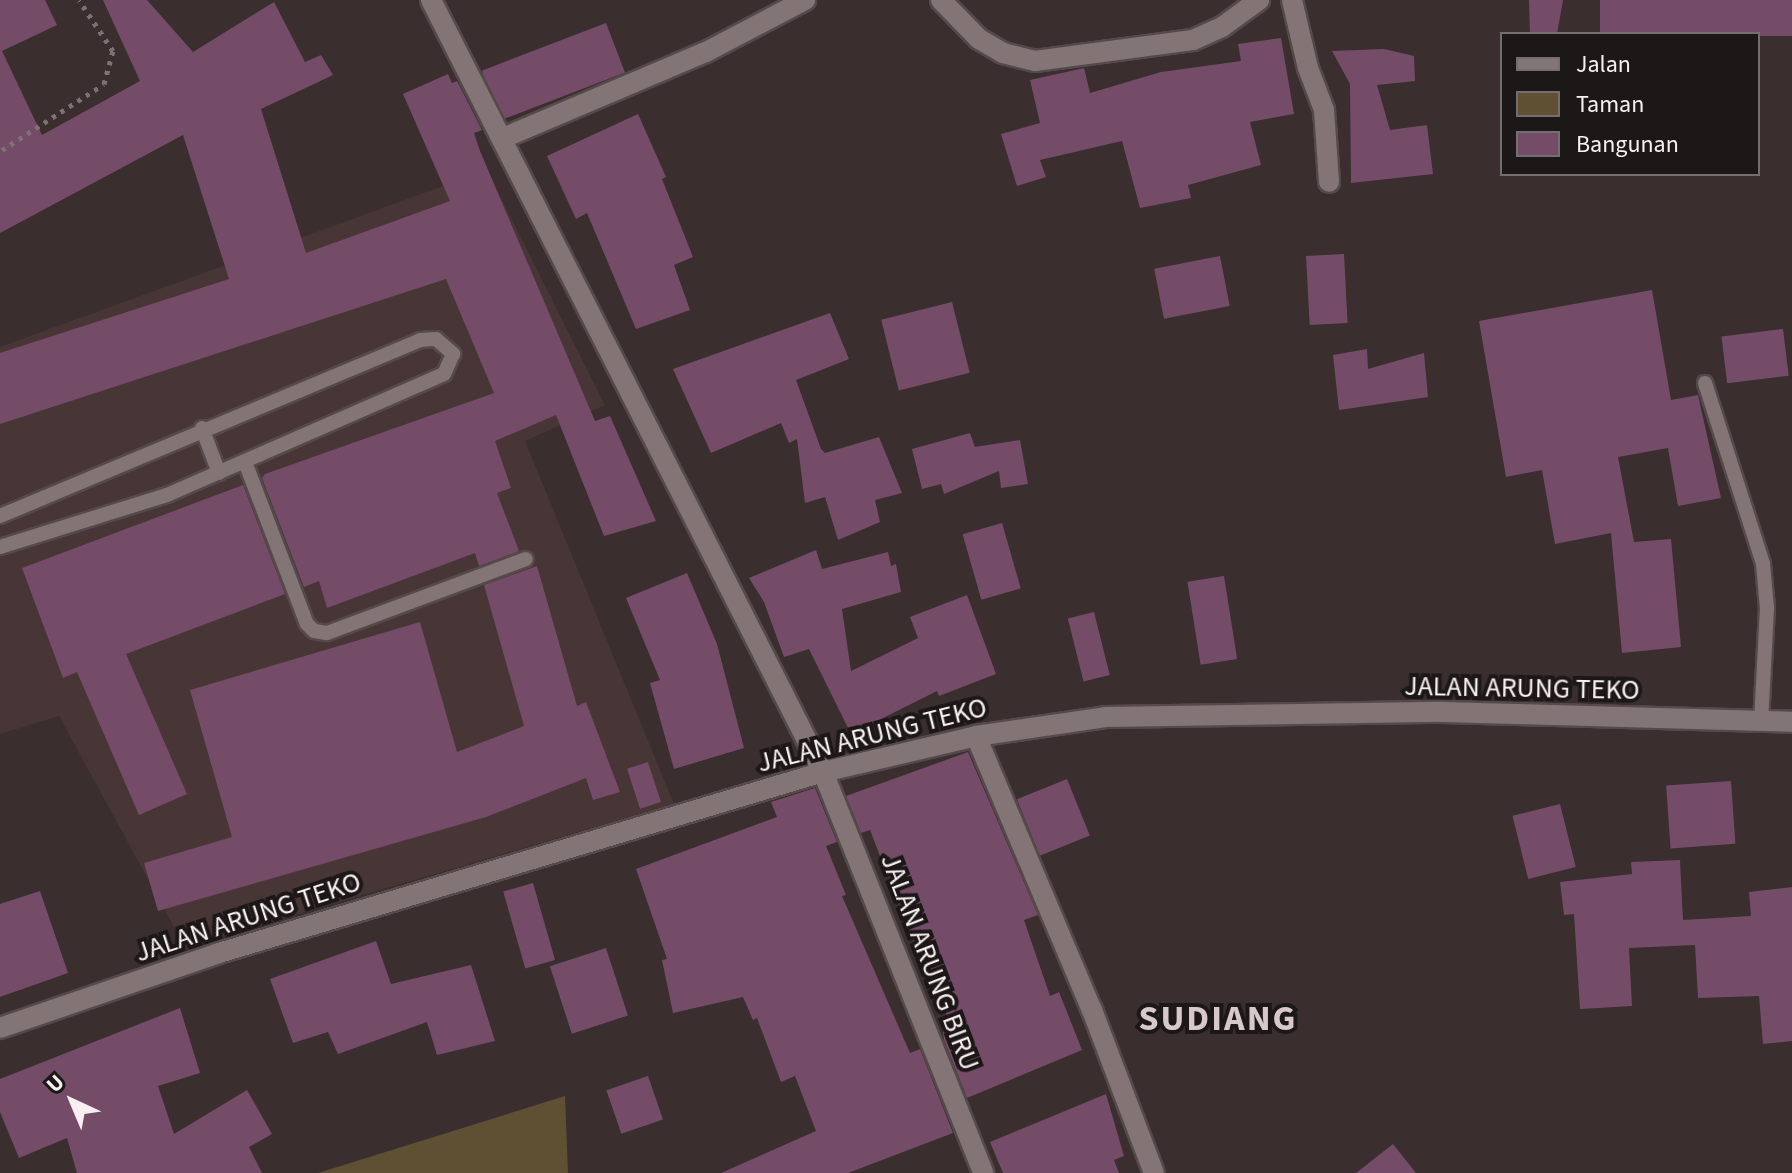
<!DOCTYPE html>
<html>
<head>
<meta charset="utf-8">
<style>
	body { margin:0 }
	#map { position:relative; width:1792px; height:1173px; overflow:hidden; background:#3a2e2f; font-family:"Source Sans 3",sans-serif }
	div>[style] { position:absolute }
	.built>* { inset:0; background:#483536 }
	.green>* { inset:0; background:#5f5033 }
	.building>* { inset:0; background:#744c68; transform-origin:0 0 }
	.path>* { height:5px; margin-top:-2.5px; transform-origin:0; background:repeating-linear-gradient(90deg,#7d7273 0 4px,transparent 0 10px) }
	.roads { filter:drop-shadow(2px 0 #554a4b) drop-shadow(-2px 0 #554a4b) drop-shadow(0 2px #554a4b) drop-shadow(0 -2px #554a4b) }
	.lane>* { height:14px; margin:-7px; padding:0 7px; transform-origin:7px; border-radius:7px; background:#837576 }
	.street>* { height:20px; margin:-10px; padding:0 10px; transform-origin:10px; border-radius:10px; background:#837576 }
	span { translate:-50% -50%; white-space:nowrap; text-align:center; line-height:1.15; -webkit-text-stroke:8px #1d1818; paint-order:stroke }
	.street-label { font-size:28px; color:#f8eff0 }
	.district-label { font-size:36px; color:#d7c8c9; font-weight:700; letter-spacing:2px }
	.legend { position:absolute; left:1500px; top:32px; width:260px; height:144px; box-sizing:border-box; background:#1d1818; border:2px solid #756e6e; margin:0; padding:10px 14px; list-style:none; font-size:24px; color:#f8eff0 }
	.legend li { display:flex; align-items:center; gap:16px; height:40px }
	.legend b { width:40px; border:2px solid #756e6e }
	.north { position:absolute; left:32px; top:1061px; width:80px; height:80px; -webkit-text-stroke:6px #1d1818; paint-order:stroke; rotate:316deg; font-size:22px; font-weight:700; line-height:32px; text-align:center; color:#f8eff0 }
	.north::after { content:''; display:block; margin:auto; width:28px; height:36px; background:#f8eff0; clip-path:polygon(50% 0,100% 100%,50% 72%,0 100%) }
</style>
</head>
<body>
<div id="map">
	<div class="built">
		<div style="clip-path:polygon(487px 170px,605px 405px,525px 441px,674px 804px,185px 947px,59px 716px,0 734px,0 347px)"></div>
	</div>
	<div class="green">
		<div style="clip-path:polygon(565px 1096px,568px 1173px,318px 1173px)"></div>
	</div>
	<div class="building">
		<div style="clip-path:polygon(0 0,45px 0,57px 25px,2px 51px,42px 135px,140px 81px,103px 0,147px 0,193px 52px,274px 2px,305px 62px,321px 55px,333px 75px,261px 109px,306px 253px,450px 201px,403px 94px,448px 74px,452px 83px,457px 81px,482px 130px,474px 133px,480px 151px,595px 421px,610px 416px,656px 521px,604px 536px,556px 415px,495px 441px,511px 488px,497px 493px,519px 551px,479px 566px,475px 553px,327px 608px,319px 581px,304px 587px,262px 478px,265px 474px,494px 393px,446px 279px,0 424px,0 353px,229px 279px,183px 135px,0 233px)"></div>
		<div style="clip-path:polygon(1529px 0,1563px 0,1557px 34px,1530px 34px)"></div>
		<div style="left:1792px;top:0;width:36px;height:192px;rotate:90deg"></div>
		<div style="left:606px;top:23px;width:53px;height:133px;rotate:69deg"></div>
		<div style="clip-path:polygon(1281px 38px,1294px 114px,1250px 122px,1261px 165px,1188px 185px,1191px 198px,1140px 208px,1122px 141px,1040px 160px,1046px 177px,1017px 186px,1001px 134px,1040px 123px,1030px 80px,1084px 68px,1090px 93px,1161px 72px,1241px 61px,1238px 44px)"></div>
		<div style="clip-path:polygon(1384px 49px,1414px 56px,1415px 81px,1377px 85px,1390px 130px,1427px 125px,1433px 174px,1351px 183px,1350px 84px,1332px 51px)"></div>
		<div style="clip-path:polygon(638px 114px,666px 177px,662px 179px,693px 257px,674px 265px,690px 310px,636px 329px,587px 213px,576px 219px,547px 156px)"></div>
		<div style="left:1344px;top:254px;width:69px;height:38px;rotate:87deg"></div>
		<div style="left:1220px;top:256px;width:51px;height:67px;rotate:79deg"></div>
		<div style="clip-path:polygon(1652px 290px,1671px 400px,1698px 395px,1721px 498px,1678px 506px,1668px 448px,1618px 457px,1634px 542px,1671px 539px,1681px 647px,1622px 653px,1611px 533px,1555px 544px,1542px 470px,1506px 477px,1479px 321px)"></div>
		<div style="left:952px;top:302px;width:73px;height:73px;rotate:76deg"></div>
		<div style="clip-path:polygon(830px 313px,849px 359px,796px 380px,821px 449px,825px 453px,879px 437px,902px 493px,875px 500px,880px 522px,838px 540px,825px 497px,805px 503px,797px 439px,789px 443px,781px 423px,711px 453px,673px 369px)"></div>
		<div style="left:1783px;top:329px;width:47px;height:62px;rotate:83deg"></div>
		<div style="clip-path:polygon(1367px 349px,1368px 369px,1424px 353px,1428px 397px,1339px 410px,1333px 355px)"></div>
		<div style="clip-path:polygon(970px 433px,975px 447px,1020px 440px,1028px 484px,1001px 488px,999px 471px,944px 494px,941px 484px,922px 489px,912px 449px)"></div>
		<div style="clip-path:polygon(243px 485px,285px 594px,126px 654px,187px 794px,139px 815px,77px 672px,63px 678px,22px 568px)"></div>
		<div style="left:1002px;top:523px;width:68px;height:41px;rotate:74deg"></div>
		<div style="clip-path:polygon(816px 550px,822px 569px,888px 552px,891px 566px,896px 564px,901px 592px,842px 609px,851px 671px,918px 638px,910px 617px,967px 595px,996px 674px,939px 696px,937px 691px,851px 734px,809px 649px,784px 657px,764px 602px,749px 578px)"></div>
		<div style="clip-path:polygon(537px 566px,577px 706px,586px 702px,620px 792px,593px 800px,586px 778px,486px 817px,158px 911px,144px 863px,232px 837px,190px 690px,420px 622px,457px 752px,524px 726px,484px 585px)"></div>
		<div style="clip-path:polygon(687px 573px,717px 644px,744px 748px,674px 769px,650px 683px,660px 680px,626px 598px)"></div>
		<div style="left:1224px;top:576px;width:84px;height:37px;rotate:81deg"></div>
		<div style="left:1094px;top:612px;width:65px;height:27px;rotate:76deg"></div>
		<div style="clip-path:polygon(968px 752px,1038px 915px,1024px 920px,1050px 996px,1059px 992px,1082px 1050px,967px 1098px,944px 1040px,943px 1032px,951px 1028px,925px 951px,918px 954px,870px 830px,861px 833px,846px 796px)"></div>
		<div style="left:648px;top:762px;width:42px;height:22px;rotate:72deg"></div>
		<div style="left:1067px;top:779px;width:61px;height:54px;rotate:68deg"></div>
		<div style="left:1731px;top:781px;width:63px;height:65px;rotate:86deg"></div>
		<div style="clip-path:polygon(815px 788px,837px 842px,826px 846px,846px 895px,842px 896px,910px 1053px,920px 1049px,953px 1133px,848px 1173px,721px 1173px,816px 1131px,795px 1076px,781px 1082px,757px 1018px,753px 1020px,743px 997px,673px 1013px,662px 960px,667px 959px,636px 869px,777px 817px,771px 802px)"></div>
		<div style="left:1560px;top:804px;width:65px;height:49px;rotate:76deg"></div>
		<div style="clip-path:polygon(1680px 860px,1683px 920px,1751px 916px,1749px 892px,1792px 887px,1792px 1041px,1763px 1044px,1759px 996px,1698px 998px,1695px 945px,1629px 948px,1632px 1006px,1580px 1009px,1574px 914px,1564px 915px,1560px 882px,1632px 874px,1631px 862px)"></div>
		<div style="left:533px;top:883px;width:80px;height:31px;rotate:74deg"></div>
		<div style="clip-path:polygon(40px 891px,68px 973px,0 997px,0 904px)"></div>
		<div style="clip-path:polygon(376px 941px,391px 984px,471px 965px,495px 1041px,437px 1055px,427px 1022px,338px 1054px,328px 1032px,293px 1043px,270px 979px)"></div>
		<div style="left:606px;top:948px;width:71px;height:59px;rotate:72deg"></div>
		<div style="clip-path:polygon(180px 1008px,200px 1073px,158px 1086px,174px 1134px,247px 1090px,272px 1134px,249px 1147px,262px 1173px,77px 1173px,67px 1138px,19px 1158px,0 1112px,0 1079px)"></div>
		<div style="left:648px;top:1076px;width:46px;height:44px;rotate:71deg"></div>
		<div style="clip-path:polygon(1106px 1094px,1124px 1156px,1114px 1160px,1119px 1173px,1003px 1173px,990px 1142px)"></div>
		<div style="clip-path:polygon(1393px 1144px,1416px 1173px,1356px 1173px)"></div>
	</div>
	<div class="path">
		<div style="left:2px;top:150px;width:121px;rotate:-32.9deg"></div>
		<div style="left:104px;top:84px;width:34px;rotate:-75deg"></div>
		<div style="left:113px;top:51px;width:61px;rotate:-123.7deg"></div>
	</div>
	<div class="roads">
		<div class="lane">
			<div style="left:1705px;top:383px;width:190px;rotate:72.2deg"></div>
			<div style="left:1763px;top:564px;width:44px;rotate:84.8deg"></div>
			<div style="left:1767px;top:608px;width:114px;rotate:93deg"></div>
			<div style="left:202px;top:428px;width:48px;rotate:69.3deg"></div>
			<div style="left:245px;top:462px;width:173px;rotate:69.1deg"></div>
			<div style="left:307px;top:624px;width:10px;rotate:45deg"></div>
			<div style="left:314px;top:631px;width:13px;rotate:9deg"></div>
			<div style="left:327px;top:633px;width:212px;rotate:-20.4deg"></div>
			<div style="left:0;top:516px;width:455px;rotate:-22.7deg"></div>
			<div style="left:420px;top:340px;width:16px;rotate:-4deg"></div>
			<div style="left:436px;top:339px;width:23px;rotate:41deg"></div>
			<div style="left:453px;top:354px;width:22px;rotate:114deg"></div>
			<div style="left:444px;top:374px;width:302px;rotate:156.4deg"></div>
			<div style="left:167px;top:495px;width:175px;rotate:162.7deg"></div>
		</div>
		<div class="street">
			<div style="left:431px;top:0;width:866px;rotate:63.08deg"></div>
			<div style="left:823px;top:772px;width:432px;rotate:68.2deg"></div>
			<div style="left:941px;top:0;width:54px;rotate:45.7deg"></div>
			<div style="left:979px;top:39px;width:28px;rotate:30deg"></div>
			<div style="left:1003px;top:53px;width:33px;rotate:14deg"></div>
			<div style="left:1035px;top:61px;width:159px;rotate:-7.6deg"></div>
			<div style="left:1193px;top:40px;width:32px;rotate:-24deg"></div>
			<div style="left:1222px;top:27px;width:46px;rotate:-36.1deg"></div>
			<div style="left:1292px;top:0;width:70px;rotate:76.8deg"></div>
			<div style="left:1308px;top:68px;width:45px;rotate:69.1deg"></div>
			<div style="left:1324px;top:110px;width:72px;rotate:86deg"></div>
			<div style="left:503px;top:138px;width:220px;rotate:-23deg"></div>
			<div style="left:706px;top:52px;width:112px;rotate:-27.7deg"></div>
			<div style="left:976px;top:736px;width:298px;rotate:67.1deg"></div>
			<div style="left:1092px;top:1010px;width:174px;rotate:69.2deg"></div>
			<div style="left:0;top:1028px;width:231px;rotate:-18.9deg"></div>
			<div style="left:219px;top:953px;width:631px;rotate:-16.68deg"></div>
			<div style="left:823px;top:772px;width:157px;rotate:-13.2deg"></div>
			<div style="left:976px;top:736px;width:131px;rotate:-8.3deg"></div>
			<div style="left:1106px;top:717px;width:337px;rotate:-0.9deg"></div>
			<div style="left:1443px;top:712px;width:349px;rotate:1.6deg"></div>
		</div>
	</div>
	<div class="street-label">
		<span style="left:1522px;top:688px;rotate:1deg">JALAN ARUNG TEKO</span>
		<span style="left:872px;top:735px;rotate:-14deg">JALAN ARUNG TEKO</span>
		<span style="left:248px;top:917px;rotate:-18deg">JALAN ARUNG TEKO</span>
		<span style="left:930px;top:962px;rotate:69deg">JALAN ARUNG BIRU</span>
	</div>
	<div class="district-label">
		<span style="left:1218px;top:1019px">SUDIANG</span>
	</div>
	<ul class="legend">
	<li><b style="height:10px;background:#837576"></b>Jalan</li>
	<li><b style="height:22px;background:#5f5033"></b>Taman</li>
	<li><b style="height:22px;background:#744c68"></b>Bangunan</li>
	</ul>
	<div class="north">U</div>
</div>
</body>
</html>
